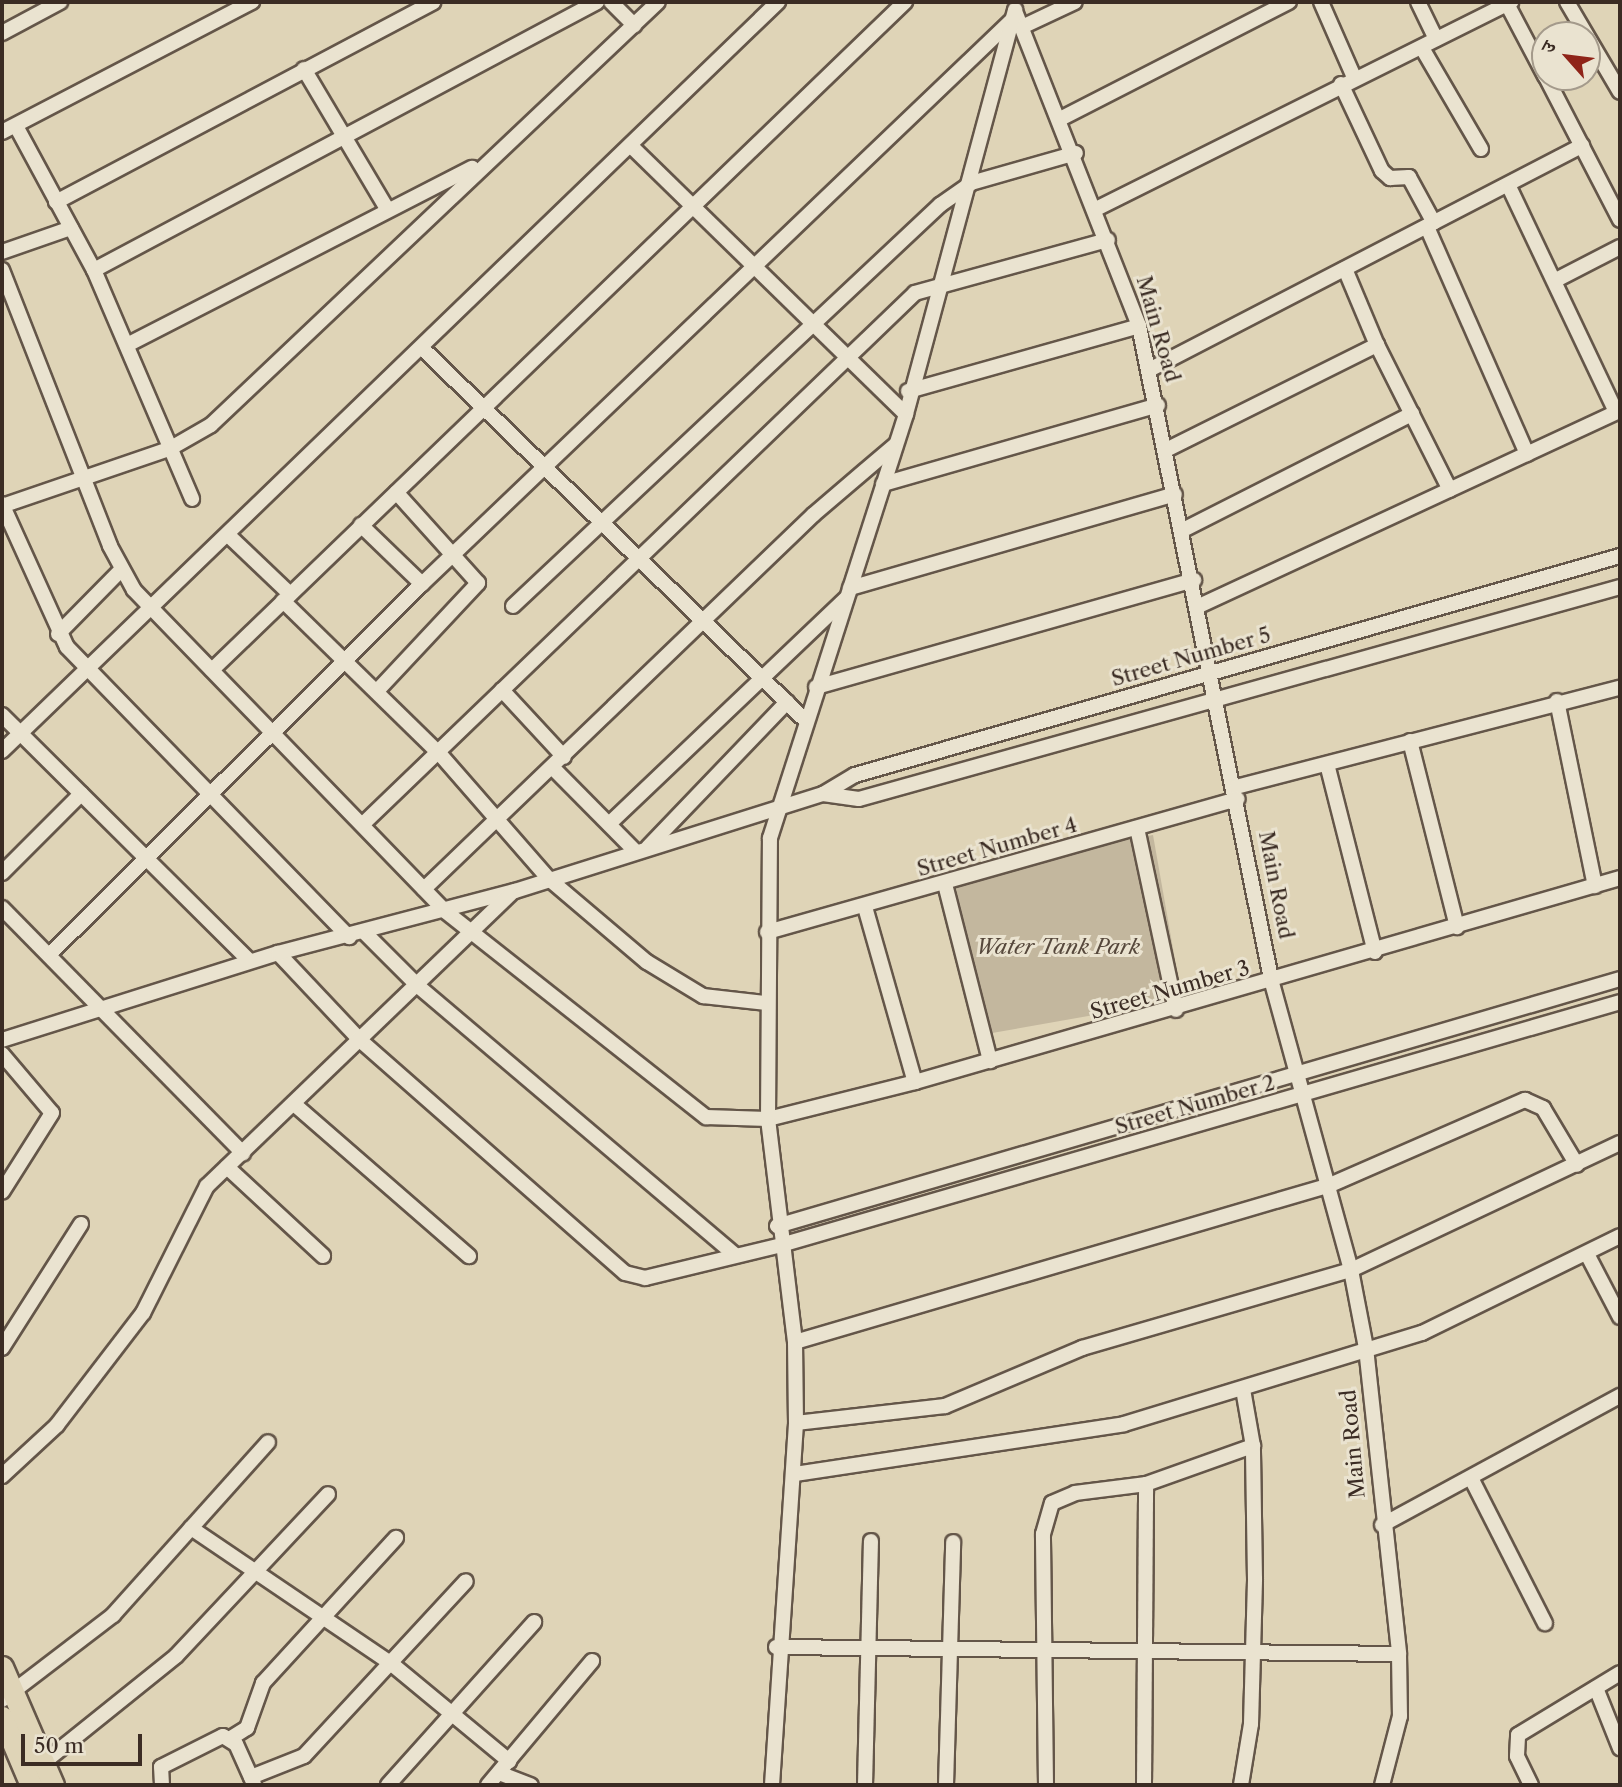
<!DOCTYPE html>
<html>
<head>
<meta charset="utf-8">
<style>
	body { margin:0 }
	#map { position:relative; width:1622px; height:1787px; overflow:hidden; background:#dfd4b7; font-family:"Libre Caslon Text","Noto Serif Devanagari",serif }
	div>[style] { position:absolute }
	.green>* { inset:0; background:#c3b79e; transform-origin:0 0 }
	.roads { filter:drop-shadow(2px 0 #645649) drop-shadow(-2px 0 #645649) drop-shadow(0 2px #645649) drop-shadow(0 -2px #645649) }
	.minor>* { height:14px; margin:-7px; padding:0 7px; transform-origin:7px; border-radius:7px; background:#eae3d0 }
	.primary>* { height:21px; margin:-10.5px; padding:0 10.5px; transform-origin:10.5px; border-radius:10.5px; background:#dfd4b7 }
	span { translate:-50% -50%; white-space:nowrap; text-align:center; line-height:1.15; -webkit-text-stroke:6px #eae3d0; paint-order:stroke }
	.street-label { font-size:21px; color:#3b2c24 }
	.park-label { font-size:21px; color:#56483c; font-style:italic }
	.frame { position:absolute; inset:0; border:4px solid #3b2c24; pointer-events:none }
	.north { position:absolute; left:1531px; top:21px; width:70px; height:70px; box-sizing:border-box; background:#eae3d0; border:2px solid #a49a8b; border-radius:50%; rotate:298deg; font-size:19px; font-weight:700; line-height:28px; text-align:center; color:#3b2c24 }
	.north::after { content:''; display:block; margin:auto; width:24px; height:32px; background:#8f2418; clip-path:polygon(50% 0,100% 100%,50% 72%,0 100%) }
	.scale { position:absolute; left:21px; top:1734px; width:121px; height:32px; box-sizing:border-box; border:4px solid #3b2c24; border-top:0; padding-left:9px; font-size:21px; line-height:24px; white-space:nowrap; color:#3b2c24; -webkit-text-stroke:5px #eae3d0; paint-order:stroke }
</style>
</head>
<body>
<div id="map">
	<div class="green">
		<div style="left:1153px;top:835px;width:167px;height:203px;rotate:80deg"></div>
	</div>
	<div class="roads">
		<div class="minor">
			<div style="left:611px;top:2px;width:33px;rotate:45deg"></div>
			<div style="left:1321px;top:2px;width:82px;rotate:66.3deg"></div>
			<div style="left:1418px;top:2px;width:41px;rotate:64.1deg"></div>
			<div style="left:1506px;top:2px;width:84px;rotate:62.2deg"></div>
			<div style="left:1567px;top:2px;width:104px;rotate:59.5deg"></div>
			<div style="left:1015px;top:11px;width:339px;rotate:68.5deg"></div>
			<div style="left:1139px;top:326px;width:670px;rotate:78.56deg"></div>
			<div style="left:1272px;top:983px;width:298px;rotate:74.6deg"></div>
			<div style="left:1351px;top:1270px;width:79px;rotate:79.1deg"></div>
			<div style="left:1366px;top:1348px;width:308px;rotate:83.8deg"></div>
			<div style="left:1399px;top:1654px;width:62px;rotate:89.1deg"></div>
			<div style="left:1400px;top:1716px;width:71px;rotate:104.6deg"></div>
			<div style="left:1024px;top:26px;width:56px;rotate:-25.2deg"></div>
			<div style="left:2px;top:33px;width:66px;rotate:-28.1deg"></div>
			<div style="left:1422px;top:48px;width:117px;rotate:59.7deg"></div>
			<div style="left:304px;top:69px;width:163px;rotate:59.3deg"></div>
			<div style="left:1546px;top:77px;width:161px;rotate:62.6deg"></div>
			<div style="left:1341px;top:84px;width:96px;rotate:64.8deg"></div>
			<div style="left:1382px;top:171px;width:11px;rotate:41deg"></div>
			<div style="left:1390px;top:178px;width:19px;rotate:-3deg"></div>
			<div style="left:1409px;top:177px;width:52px;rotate:61.5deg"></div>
			<div style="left:1062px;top:118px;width:255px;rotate:-27.1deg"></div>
			<div style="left:16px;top:126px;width:164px;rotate:61.6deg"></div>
			<div style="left:94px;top:270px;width:249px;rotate:66.8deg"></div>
			<div style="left:2px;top:132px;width:282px;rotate:-27.5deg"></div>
			<div style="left:633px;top:148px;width:381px;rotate:44.3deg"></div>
			<div style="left:56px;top:202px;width:427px;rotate:-27.9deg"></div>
			<div style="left:1098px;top:208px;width:462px;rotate:-26.5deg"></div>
			<div style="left:1427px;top:227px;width:248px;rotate:66.2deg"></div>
			<div style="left:2px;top:252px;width:73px;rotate:-19.2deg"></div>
			<div style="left:1345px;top:269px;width:82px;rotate:67.2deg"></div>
			<div style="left:2px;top:270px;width:296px;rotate:68.6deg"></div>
			<div style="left:110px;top:546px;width:50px;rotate:61.4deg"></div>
			<div style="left:134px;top:590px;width:447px;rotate:45.9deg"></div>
			<div style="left:445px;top:911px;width:333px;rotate:38.3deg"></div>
			<div style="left:706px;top:1117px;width:62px;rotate:1.8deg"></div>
			<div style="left:768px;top:1119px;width:152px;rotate:-14.1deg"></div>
			<div style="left:915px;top:1082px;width:734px;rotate:-16.14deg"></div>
			<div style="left:94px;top:270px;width:570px;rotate:-28.05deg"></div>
			<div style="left:1556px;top:280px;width:72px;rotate:-27.3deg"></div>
			<div style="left:127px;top:345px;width:388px;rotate:-27.2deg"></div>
			<div style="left:424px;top:350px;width:530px;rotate:44.16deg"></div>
			<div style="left:1149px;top:370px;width:488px;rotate:-27.4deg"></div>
			<div style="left:908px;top:391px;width:240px;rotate:-15.7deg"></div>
			<div style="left:1166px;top:450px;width:236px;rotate:-26.5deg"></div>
			<div style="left:1377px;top:345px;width:162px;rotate:63.3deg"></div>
			<div style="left:883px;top:484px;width:286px;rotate:-16deg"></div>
			<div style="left:2px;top:504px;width:157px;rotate:65.6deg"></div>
			<div style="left:67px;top:647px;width:405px;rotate:45.8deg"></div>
			<div style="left:2px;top:506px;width:179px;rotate:-18.9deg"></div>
			<div style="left:171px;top:448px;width:46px;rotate:-29.9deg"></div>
			<div style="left:211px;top:425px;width:615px;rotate:-43.42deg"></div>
			<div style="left:1183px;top:530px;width:257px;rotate:-26.9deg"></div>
			<div style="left:228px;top:535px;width:86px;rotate:43.6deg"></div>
			<div style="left:422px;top:584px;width:819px;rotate:-43.71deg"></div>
			<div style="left:850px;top:588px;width:338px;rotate:-16.1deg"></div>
			<div style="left:283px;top:601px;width:218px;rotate:44.3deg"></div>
			<div style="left:439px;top:753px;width:167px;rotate:48.9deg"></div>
			<div style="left:549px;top:879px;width:128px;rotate:40.3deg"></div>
			<div style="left:647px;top:962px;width:66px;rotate:31.3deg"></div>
			<div style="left:703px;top:996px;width:62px;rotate:6.4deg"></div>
			<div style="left:513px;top:606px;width:586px;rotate:-43.2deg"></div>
			<div style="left:940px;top:205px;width:38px;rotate:-35deg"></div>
			<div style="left:971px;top:183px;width:109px;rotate:-15.9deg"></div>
			<div style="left:1199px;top:606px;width:460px;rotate:-24.9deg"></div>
			<div style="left:1616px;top:412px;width:251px;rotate:-115.4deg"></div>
			<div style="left:58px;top:634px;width:90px;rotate:-45.5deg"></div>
			<div style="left:212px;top:670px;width:963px;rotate:-43.95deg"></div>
			<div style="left:816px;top:687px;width:393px;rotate:-15.8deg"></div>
			<div style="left:502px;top:690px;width:91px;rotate:47.2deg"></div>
			<div style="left:377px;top:691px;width:148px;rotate:-46.9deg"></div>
			<div style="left:478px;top:583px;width:122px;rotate:-132deg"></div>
			<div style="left:1557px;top:701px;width:189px;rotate:78.4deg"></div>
			<div style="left:2px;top:715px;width:349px;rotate:44.8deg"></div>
			<div style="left:1410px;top:741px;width:192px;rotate:75.8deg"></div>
			<div style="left:2px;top:751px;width:1079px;rotate:-43.99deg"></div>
			<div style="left:1327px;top:764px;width:194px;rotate:75.7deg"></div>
			<div style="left:553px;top:768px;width:117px;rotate:45.3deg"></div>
			<div style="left:1236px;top:787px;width:397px;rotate:-14.5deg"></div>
			<div style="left:823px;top:794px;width:36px;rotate:8deg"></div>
			<div style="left:859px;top:799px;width:790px;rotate:-15.57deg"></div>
			<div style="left:363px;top:824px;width:766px;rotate:-43.89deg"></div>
			<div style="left:915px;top:293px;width:200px;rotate:-15.4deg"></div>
			<div style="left:609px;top:824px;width:327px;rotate:-43.6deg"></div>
			<div style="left:1137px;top:828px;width:186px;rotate:77.9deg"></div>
			<div style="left:648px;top:847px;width:201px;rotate:-46.2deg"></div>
			<div style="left:2px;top:873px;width:112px;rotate:-45deg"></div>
			<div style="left:945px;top:884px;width:183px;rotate:75.7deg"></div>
			<div style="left:424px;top:889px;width:540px;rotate:-43.87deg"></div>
			<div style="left:813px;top:515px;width:109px;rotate:-40.5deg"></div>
			<div style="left:865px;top:907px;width:182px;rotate:74.1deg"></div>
			<div style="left:2px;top:908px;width:344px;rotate:45.5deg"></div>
			<div style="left:767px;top:932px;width:489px;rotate:-15.8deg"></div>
			<div style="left:365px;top:933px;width:75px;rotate:45deg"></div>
			<div style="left:418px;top:986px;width:416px;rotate:40.3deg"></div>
			<div style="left:278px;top:953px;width:121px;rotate:46.7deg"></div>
			<div style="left:361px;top:1041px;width:351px;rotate:41.3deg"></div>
			<div style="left:625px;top:1273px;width:21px;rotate:14deg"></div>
			<div style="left:645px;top:1278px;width:140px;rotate:-13.6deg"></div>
			<div style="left:781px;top:1245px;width:873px;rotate:-16.15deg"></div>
			<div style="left:50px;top:954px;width:525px;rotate:-44.85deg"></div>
			<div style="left:422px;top:584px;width:85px;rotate:-136deg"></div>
			<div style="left:2px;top:1040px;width:289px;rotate:-17.5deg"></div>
			<div style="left:278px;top:953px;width:245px;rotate:-14.7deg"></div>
			<div style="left:515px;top:891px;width:323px;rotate:-17.5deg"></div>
			<div style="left:823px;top:794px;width:37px;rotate:-31deg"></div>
			<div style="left:855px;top:775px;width:796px;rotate:-15.98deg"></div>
			<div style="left:2px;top:1054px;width:77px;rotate:49.7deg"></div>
			<div style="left:52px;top:1113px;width:93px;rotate:122.3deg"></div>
			<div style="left:294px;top:1104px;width:232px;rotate:41deg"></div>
			<div style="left:227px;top:1167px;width:131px;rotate:42.8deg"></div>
			<div style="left:777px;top:1226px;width:878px;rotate:-16.33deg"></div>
			<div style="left:1587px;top:1254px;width:71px;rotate:62.4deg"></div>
			<div style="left:795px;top:1342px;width:558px;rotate:-16.35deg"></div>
			<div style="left:1330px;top:1185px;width:213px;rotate:-23.6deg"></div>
			<div style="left:1525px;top:1100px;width:20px;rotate:24deg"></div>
			<div style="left:1543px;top:1108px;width:66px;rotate:59.2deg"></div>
			<div style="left:2px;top:1348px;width:147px;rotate:-57.5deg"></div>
			<div style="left:796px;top:1423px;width:150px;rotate:-6.5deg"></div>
			<div style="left:945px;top:1406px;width:149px;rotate:-22.9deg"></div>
			<div style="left:1082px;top:1348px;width:280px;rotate:-16.2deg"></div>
			<div style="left:1351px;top:1270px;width:297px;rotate:-25.3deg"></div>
			<div style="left:795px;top:1474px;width:333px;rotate:-8.6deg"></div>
			<div style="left:1124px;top:1424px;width:312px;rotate:-17deg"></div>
			<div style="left:1422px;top:1333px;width:220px;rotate:-26.1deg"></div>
			<div style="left:2px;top:1476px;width:75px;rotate:-42.8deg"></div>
			<div style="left:57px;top:1425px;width:141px;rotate:-52.5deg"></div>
			<div style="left:143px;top:1313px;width:142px;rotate:-63.3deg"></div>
			<div style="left:207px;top:1186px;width:424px;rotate:-43.9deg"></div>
			<div style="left:1471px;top:1478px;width:163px;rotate:63deg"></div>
			<div style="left:1382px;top:1525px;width:271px;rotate:-28.5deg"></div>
			<div style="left:191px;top:1528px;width:244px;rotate:34.1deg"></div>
			<div style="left:393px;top:1665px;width:151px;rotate:39.6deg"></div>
			<div style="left:776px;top:1647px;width:623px;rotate:0.64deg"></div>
			<div style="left:1596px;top:1688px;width:65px;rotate:68.2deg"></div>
			<div style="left:2px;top:1700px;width:140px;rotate:-37.4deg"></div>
			<div style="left:113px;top:1615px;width:232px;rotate:-48.1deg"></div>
			<div style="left:231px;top:1738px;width:19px;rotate:-32deg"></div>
			<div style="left:247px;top:1728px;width:48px;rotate:-70.4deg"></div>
			<div style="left:263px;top:1683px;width:197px;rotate:-47.5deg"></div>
			<div style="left:43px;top:1763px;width:171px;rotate:-38.8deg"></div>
			<div style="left:176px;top:1656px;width:222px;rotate:-46.8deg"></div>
			<div style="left:499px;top:1773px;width:34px;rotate:21deg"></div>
			<div style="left:251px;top:1777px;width:57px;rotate:-21.6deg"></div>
			<div style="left:304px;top:1756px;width:238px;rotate:-47.2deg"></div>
			<div style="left:162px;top:1785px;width:18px;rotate:-93deg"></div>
			<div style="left:161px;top:1767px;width:69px;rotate:-26.6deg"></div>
			<div style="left:223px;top:1736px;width:15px;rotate:32deg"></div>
			<div style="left:236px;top:1744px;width:44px;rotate:65.8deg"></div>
			<div style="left:388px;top:1785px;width:219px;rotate:-48.1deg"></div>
			<div style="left:488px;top:1785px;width:162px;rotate:-50deg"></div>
			<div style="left:772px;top:1785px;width:363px;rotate:-86.2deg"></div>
			<div style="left:796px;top:1423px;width:81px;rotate:-90.7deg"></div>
			<div style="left:795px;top:1342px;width:225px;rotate:-96.9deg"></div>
			<div style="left:768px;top:1119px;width:281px;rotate:-89.6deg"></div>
			<div style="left:770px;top:838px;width:445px;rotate:-72.2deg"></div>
			<div style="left:906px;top:414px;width:419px;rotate:-74.9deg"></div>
			<div style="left:865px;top:1785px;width:244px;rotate:-88.6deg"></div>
			<div style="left:946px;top:1785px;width:243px;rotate:-88.3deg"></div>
			<div style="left:1046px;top:1785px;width:251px;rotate:-90.7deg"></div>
			<div style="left:1043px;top:1534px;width:32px;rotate:-74deg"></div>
			<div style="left:1052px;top:1503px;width:25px;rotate:-23deg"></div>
			<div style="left:1075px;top:1493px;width:72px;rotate:-7.2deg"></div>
			<div style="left:1146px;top:1484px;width:114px;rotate:-19.6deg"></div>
			<div style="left:1144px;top:1785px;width:301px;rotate:-89.6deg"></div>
			<div style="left:1241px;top:1785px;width:62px;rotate:-80.7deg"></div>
			<div style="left:1251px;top:1724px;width:145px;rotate:-88.4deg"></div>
			<div style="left:1255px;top:1579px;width:133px;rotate:-90.9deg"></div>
			<div style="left:1253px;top:1446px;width:58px;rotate:-100deg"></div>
			<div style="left:1531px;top:1785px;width:32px;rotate:-116deg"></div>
			<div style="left:1517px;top:1756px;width:21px;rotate:-87deg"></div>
			<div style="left:1518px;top:1735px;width:119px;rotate:-31.3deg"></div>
		</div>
		<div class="primary">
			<div style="left:2px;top:1667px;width:129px;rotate:66.6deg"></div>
			<div style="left:2px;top:1717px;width:74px;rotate:66.9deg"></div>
		</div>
	</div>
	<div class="street-label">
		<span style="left:1158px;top:329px;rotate:74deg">Main Road</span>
		<span style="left:1191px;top:657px;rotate:-16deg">Street Number 5</span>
		<span style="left:997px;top:847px;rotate:-16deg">Street Number 4</span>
		<span style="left:1276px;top:885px;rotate:79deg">Main Road</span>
		<span style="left:1170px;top:990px;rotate:-16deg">Street Number 3</span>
		<span style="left:1195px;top:1105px;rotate:-16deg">Street Number 2</span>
		<span style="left:1353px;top:1444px;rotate:-95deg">Main Road</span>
	</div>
	<div class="park-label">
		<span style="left:1058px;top:947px">Water Tank Park</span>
	</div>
	<div class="frame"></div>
	<div class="north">उ</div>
	<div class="scale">50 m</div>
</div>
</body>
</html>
